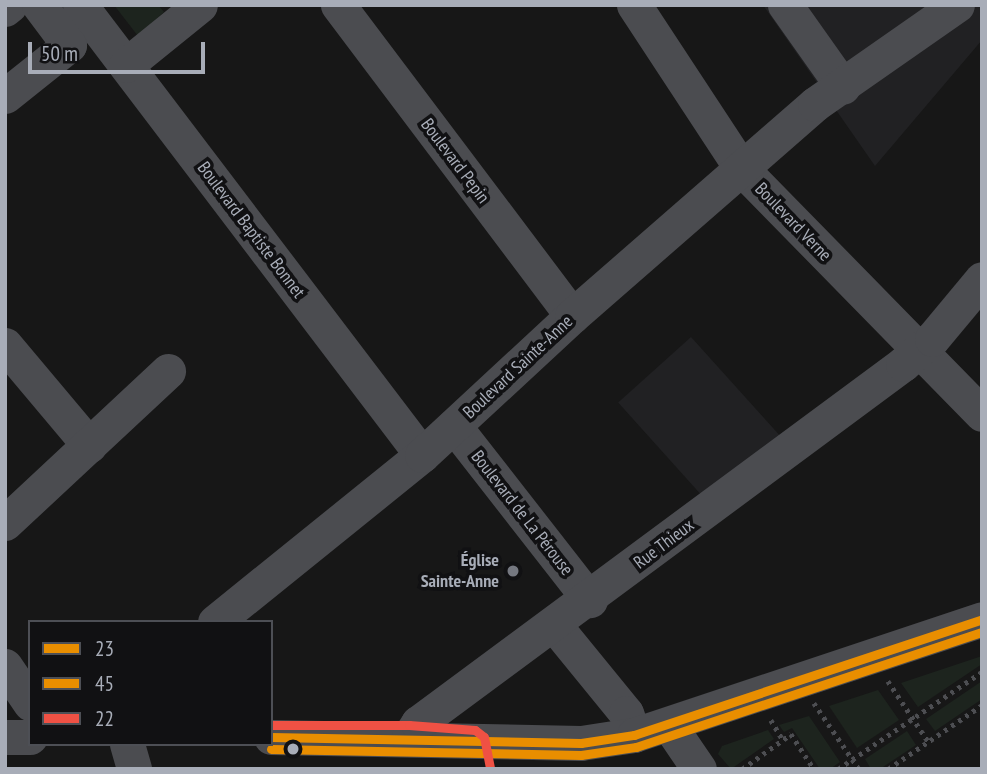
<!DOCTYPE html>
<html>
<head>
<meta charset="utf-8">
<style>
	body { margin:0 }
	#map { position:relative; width:987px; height:774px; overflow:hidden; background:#171717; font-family:"PT Sans Narrow",sans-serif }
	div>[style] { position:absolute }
	.built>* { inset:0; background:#212123; transform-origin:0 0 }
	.green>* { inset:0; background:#1d241e }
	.path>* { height:4.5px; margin-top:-2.25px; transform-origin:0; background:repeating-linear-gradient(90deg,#4d4e52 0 3.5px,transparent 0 8.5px) }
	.minor>* { height:35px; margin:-17.5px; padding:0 17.5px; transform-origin:17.5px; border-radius:17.5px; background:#4b4c50 }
	.bus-1>* { height:9px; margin:-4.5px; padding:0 4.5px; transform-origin:4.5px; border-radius:4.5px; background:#e98e00 }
	.bus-2>* { height:9px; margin:-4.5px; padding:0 4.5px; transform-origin:4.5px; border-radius:4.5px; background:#e98e00 }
	.bus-3>* { height:9px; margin:-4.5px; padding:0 4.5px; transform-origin:4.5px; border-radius:4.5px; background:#ef5144 }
	.dots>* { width:19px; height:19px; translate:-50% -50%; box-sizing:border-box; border:4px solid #111113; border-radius:50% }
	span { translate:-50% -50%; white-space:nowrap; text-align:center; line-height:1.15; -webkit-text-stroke:7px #111113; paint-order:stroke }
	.street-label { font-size:18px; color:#a8adb8 }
	.poi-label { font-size:18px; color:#a8adb8; font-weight:700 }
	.right { translate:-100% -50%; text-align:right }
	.frame { position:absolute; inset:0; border:7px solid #a8adb8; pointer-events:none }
	.legend { position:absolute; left:28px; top:620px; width:245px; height:126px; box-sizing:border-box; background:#111113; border:2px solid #4d4f55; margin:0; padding:9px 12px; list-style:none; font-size:21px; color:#a8adb8 }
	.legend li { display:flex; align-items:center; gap:14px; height:35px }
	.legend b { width:35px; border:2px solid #4d4f55 }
	.scale { position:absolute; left:28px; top:42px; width:177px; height:32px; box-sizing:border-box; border:4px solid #a8adb8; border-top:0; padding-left:9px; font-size:21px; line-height:24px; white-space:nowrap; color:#a8adb8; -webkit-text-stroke:5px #111113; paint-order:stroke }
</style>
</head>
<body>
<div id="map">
	<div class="built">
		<div style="clip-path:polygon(763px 5px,982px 5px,982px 40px,875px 166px)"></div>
		<div style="left:691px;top:337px;width:134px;height:98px;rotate:48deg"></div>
	</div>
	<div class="green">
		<div style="clip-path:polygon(114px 5px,158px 5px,164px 12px,138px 36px)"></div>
		<div style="clip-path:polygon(982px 656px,982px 664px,918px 707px,901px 683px)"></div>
		<div style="clip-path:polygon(982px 681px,982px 699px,935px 731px,926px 719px)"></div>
		<div style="clip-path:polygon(878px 690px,899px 720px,857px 748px,829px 706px)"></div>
		<div style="clip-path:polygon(809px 716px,840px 762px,830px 769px,820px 769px,792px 728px,784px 732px,779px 725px)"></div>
		<div style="clip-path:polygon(768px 730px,774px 739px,731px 769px,718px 754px,722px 746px)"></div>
		<div style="clip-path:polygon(907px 731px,916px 745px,880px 769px,871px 769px,865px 759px)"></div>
	</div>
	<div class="path">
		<div style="left:888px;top:681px;width:72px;rotate:56.3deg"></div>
		<div style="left:814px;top:703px;width:80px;rotate:55.7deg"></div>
		<div style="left:771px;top:720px;width:23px;rotate:59deg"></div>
		<div style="left:742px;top:769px;width:60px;rotate:-35.5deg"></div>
		<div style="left:791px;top:734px;width:42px;rotate:56.7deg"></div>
		<div style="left:838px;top:769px;width:174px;rotate:-34deg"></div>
		<div style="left:888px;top:769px;width:114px;rotate:-34.2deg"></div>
	</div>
	<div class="minor">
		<div style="left:80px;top:5px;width:565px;rotate:52.77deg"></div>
		<div style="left:338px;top:5px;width:389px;rotate:53deg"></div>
		<div style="left:634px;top:5px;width:195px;rotate:56.7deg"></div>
		<div style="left:741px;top:168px;width:344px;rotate:45.6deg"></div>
		<div style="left:785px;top:5px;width:100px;rotate:54.7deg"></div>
		<div style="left:5px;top:9px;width:6px;rotate:-39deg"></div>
		<div style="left:126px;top:65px;width:95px;rotate:-39deg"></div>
		<div style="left:5px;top:96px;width:82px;rotate:-38.6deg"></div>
		<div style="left:69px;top:45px;width:50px;rotate:-126.9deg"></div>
		<div style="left:5px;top:345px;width:131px;rotate:50deg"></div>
		<div style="left:454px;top:426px;width:221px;rotate:52deg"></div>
		<div style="left:5px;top:523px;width:223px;rotate:-43deg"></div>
		<div style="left:215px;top:622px;width:266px;rotate:-38.9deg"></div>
		<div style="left:422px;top:455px;width:205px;rotate:-42.8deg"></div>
		<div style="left:572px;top:316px;width:322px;rotate:-41.1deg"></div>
		<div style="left:815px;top:104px;width:173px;rotate:-34.9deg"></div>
		<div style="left:555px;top:626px;width:112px;rotate:50.8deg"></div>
		<div style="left:626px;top:713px;width:23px;rotate:70deg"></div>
		<div style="left:5px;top:666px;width:45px;rotate:56deg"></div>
		<div style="left:669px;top:725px;width:53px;rotate:55.7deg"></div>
		<div style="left:5px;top:737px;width:25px"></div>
		<div style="left:271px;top:737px;width:310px;rotate:1.1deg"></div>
		<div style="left:581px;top:743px;width:54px;rotate:-8.6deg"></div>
		<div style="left:634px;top:735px;width:367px;rotate:-18.4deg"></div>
		<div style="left:409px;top:737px;width:17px;rotate:-57deg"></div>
		<div style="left:418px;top:723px;width:603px;rotate:-36.51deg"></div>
		<div style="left:903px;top:364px;width:38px;rotate:-41deg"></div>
		<div style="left:932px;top:339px;width:78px;rotate:-50.2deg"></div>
		<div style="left:127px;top:744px;width:26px;rotate:74deg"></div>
	</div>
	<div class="bus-1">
		<div style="left:271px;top:737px;width:310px;rotate:1.1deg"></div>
		<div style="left:581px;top:743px;width:54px;rotate:-8.6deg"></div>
		<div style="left:634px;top:735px;width:367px;rotate:-18.4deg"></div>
	</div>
	<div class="bus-2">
		<div style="left:271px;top:749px;width:310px;rotate:1.1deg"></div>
		<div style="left:581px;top:755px;width:56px;rotate:-8.3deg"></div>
		<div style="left:636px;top:747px;width:365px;rotate:-18.4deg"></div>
	</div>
	<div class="bus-3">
		<div style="left:271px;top:725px;width:138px"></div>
		<div style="left:409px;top:725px;width:66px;rotate:4.3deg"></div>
		<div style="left:475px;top:730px;width:11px;rotate:38deg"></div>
		<div style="left:484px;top:737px;width:31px;rotate:79deg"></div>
	</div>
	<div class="dots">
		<div style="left:513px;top:571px;background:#757880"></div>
		<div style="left:293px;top:749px;background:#a8adb8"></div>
	</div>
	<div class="street-label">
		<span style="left:455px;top:161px;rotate:53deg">Boulevard Pepin</span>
		<span style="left:793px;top:222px;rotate:46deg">Boulevard Verne</span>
		<span style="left:251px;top:230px;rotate:53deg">Boulevard Baptiste Bonnet</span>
		<span style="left:518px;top:367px;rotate:-43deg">Boulevard Sainte-Anne</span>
		<span style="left:522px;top:513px;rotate:52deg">Boulevard de La Pérouse</span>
		<span style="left:664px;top:544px;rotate:-37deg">Rue Thieux</span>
	</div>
	<div class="poi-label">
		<span class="right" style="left:499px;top:571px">Église<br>Sainte-Anne</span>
	</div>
	<div class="frame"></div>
	<ul class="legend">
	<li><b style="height:9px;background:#e98e00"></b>23</li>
	<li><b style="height:9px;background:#e98e00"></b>45</li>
	<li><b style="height:9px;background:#ef5144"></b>22</li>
	</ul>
	<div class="scale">50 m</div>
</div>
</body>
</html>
